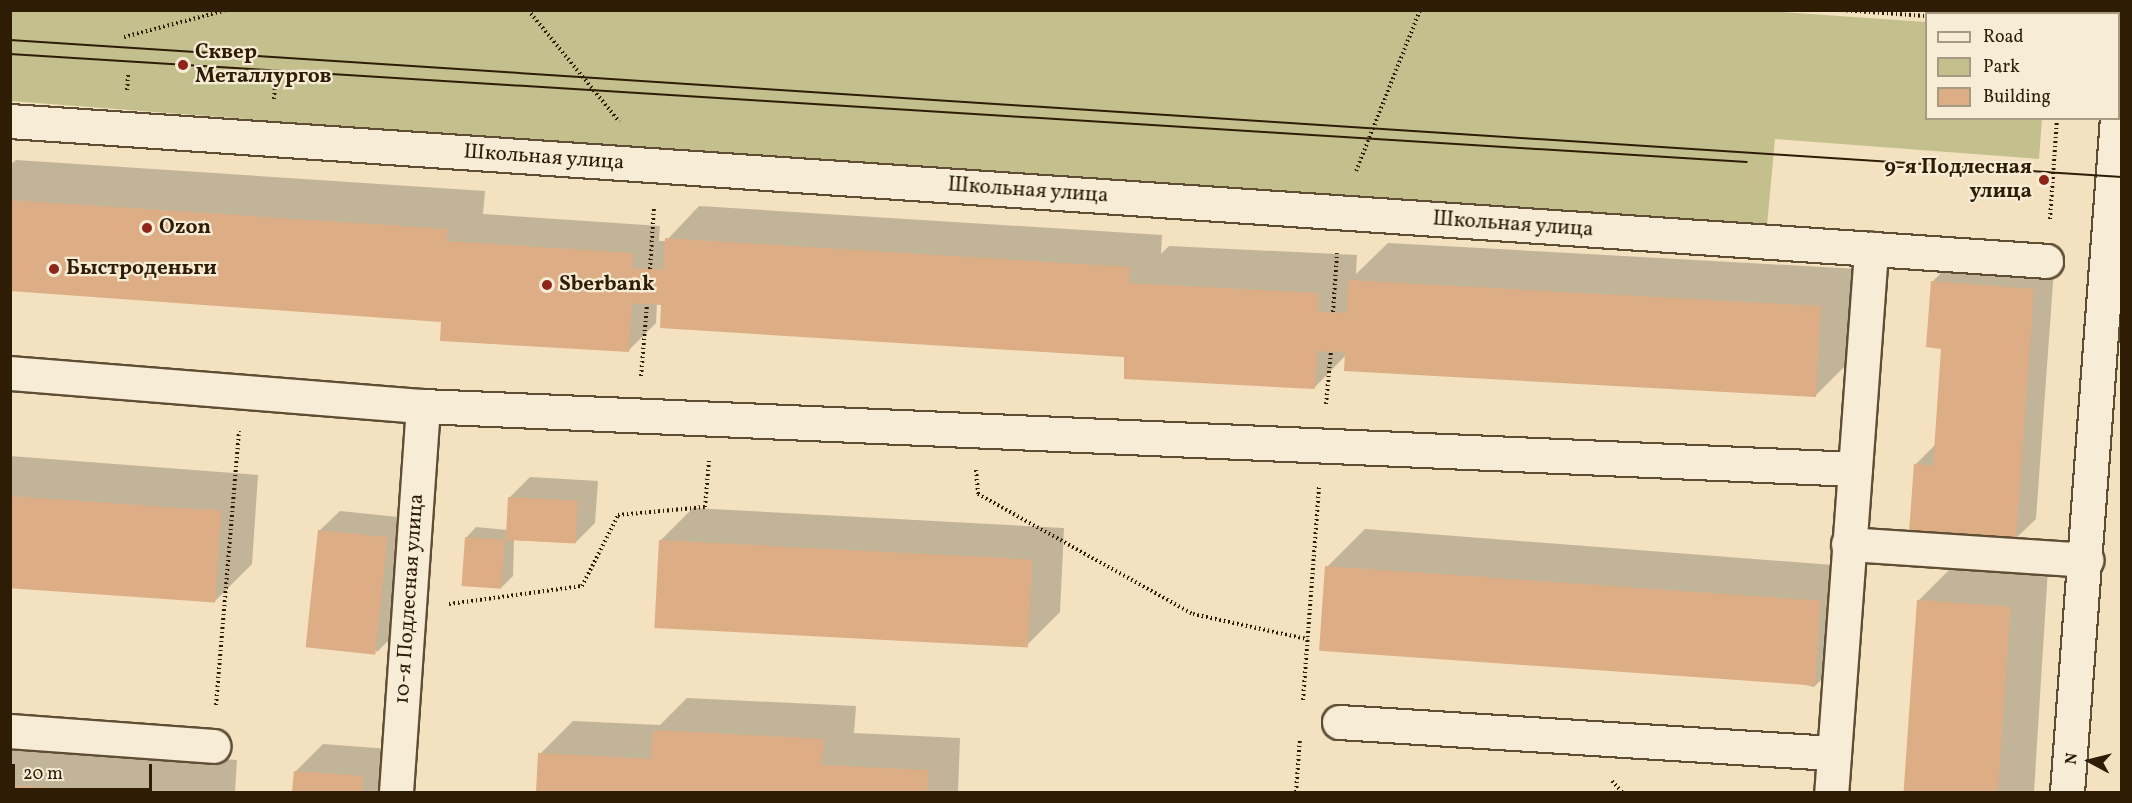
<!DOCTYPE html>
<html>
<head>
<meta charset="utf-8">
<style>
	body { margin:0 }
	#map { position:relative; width:2132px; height:803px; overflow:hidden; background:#f3e1c0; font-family:Vollkorn,serif }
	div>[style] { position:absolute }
	.green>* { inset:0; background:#c3c08d }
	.shadow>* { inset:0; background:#0003 }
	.building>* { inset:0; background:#ddad85; transform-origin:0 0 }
	.path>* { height:4px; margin-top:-2px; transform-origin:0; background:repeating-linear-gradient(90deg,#2e1c05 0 1.5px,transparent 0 4.5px) }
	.roads { filter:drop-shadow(2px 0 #5f4d34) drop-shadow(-2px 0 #5f4d34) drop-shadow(0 2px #5f4d34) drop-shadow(0 -2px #5f4d34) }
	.minor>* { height:33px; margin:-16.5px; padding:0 16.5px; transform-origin:16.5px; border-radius:16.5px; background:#f7ecd6 }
	.tram>* { height:1.5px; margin:-0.75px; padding:0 0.75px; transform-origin:0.75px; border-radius:0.75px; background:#2e1c05 }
	.dots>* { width:16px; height:16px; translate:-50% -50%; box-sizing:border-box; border:3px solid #f7ecd6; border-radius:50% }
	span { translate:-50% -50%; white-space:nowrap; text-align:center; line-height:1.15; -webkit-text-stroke:4.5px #f7ecd6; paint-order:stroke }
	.poi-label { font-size:21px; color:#2e1c05; font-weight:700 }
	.left { translate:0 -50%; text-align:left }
	.right { translate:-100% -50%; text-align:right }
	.street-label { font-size:21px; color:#2e1c05 }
	.frame { position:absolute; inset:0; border:12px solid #2e1c05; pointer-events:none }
	.legend { position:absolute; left:1925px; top:12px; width:195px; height:108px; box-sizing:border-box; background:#f7ecd6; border:2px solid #a79982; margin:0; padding:8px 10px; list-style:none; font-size:18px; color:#2e1c05 }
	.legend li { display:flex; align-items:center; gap:12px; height:30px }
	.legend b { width:30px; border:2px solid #a79982 }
	.north { position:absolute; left:2060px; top:731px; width:60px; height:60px; -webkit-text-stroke:4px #f7ecd6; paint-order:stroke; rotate:277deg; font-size:16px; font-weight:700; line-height:24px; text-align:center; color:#2e1c05 }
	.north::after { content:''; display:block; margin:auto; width:21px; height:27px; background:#2e1c05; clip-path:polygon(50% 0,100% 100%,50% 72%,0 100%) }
	.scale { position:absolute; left:12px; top:764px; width:140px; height:27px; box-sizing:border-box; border:3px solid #2e1c05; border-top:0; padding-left:8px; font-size:18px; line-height:21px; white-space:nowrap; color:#2e1c05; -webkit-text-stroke:4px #f7ecd6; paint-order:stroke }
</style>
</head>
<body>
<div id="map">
	<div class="green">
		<div style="clip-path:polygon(10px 11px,1767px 11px,1926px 22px,1926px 118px,2042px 119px,2039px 159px,1775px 139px,1766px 236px,11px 101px)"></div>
	</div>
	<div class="shadow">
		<div style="clip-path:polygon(16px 160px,485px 191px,483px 214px,660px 226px,659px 241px,666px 241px,699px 206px,1162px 235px,1161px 254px,1169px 246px,1357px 255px,1356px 274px,1388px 243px,1859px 269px,1854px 357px,1816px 395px,1346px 355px,1314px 388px,1127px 352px,663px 301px,657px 303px,656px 323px,629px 350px,443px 318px,10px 290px,10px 165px)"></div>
		<div style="clip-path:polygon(1953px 261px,2054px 269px,2036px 519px,2015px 539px,1915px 465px,1936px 444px,1943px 348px,1932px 282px)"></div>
		<div style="clip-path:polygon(10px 456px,258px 475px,252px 564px,214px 602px,10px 586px)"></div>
		<div style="clip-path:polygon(530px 477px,598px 481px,595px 523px,575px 543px,514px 540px,513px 576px,502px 587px,466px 538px,476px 527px,507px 530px,509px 498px)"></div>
		<div style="clip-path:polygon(693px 508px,1064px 528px,1060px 612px,1027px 645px,660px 541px)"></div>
		<div style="clip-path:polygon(340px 511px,408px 518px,397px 632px,377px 652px,319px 531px)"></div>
		<div style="clip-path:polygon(1365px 529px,1859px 567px,1852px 649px,1814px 687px,1327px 567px)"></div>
		<div style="clip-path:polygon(1956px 563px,2048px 569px,2034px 792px,1906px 792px,1918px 601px)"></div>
		<div style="clip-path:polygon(687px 698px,856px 706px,854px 733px,960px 738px,958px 792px,538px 792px,540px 754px,573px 721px,660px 725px)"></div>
		<div style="clip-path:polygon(323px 744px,390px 749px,386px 792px,294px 792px,295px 772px)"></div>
		<div style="clip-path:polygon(10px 745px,237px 760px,235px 792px,10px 792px)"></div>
	</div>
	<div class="building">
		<div style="clip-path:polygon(10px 200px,448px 229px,446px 241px,634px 253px,632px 268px,650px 269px,663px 270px,665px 238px,1130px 267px,1129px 283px,1319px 293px,1319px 312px,1347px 313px,1348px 280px,1821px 306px,1816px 397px,1344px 371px,1345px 352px,1317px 351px,1315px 389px,1124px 379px,1124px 357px,660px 328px,661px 305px,632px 303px,629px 352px,440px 341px,441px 322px,10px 291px)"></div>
		<div style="clip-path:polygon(1931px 281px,2034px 289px,2016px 541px,1909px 533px,1914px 464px,1933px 466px,1941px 349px,1926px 347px)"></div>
		<div style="left:10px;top:496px;width:212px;height:92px;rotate:4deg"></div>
		<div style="left:508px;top:497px;width:70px;height:43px;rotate:3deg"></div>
		<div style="left:318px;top:530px;width:70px;height:118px;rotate:6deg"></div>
		<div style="left:465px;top:537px;width:40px;height:49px;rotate:4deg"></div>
		<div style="left:659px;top:540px;width:374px;height:88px;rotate:3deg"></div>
		<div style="left:1325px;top:566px;width:497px;height:85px;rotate:4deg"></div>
		<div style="left:1917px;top:600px;width:94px;height:192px;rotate:4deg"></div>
		<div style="clip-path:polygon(653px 730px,824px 739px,822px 765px,928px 770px,927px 792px,536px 792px,538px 753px,651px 759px)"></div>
		<div style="clip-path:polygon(294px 771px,363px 776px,362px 792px,292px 792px)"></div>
		<div style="clip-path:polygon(10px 785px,95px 791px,95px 792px,10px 792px)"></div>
	</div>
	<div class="path">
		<div style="left:528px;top:10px;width:144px;rotate:50.7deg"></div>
		<div style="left:1842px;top:10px;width:84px;rotate:4.1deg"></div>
		<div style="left:2063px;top:14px;width:4px;rotate:-76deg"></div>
		<div style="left:124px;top:37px;width:106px;rotate:-14.7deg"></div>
		<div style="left:127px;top:90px;width:15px;rotate:-86deg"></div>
		<div style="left:274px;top:99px;width:14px;rotate:-86deg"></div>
		<div style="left:1356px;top:171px;width:173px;rotate:-68.3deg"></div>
		<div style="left:2050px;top:219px;width:101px;rotate:-86deg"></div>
		<div style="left:650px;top:269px;width:62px;rotate:-86.3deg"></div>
		<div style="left:1333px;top:312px;width:59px;rotate:-86.1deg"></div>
		<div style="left:641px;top:376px;width:72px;rotate:-85.2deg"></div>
		<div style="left:1326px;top:404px;width:53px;rotate:-84.6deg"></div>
		<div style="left:976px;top:470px;width:24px;rotate:85deg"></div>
		<div style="left:978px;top:494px;width:246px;rotate:29.2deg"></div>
		<div style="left:1193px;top:614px;width:117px;rotate:12.4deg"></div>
		<div style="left:449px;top:604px;width:134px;rotate:-7.7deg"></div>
		<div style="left:582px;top:586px;width:80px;rotate:-63.1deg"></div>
		<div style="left:618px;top:515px;width:87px;rotate:-5.3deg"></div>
		<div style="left:705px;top:507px;width:47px;rotate:-85.1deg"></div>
		<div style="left:1303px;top:700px;width:215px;rotate:-85.7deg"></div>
		<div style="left:216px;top:705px;width:275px;rotate:-85.2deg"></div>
		<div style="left:1612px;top:781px;width:15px;rotate:48deg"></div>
		<div style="left:1296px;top:792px;width:54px;rotate:-85.8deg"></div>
	</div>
	<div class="roads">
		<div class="minor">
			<div style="left:2118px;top:95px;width:41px;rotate:-84.4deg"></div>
			<div style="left:10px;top:121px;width:2041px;rotate:3.93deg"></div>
			<div style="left:10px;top:373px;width:414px;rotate:4.6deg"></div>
			<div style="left:423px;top:406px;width:1433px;rotate:2.52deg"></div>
			<div style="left:1855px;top:469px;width:324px;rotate:94.2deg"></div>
			<div style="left:1855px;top:469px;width:221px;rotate:-85.8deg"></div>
			<div style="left:1848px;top:544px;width:239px;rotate:3.8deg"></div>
			<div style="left:1339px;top:722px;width:496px;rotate:3.6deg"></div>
			<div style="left:10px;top:731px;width:204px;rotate:4.2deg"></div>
			<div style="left:396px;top:792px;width:387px;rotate:-86deg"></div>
			<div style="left:2067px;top:792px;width:676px;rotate:-85.76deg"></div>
		</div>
	</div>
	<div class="tram">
		<div style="left:10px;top:40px;width:2116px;rotate:3.71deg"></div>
		<div style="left:10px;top:54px;width:1740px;rotate:3.56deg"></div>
	</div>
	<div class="dots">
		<div style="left:183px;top:65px;background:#8f2418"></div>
		<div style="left:2044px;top:180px;background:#8f2418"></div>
		<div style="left:147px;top:228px;background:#8f2418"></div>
		<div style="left:54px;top:269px;background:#8f2418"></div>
		<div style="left:547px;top:285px;background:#8f2418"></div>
	</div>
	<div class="poi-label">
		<span class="left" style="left:195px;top:65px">Сквер<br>Металлургов</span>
		<span class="right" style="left:2032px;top:180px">9-я Подлесная<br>улица</span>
		<span class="left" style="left:159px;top:228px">Ozon</span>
		<span class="left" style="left:66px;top:269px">Быстроденьги</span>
		<span class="left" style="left:559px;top:285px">Sberbank</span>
	</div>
	<div class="street-label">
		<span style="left:544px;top:158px;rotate:4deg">Школьная улица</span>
		<span style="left:1028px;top:191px;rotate:4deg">Школьная улица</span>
		<span style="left:1513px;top:225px;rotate:4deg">Школьная улица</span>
		<span style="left:410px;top:599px;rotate:-86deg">10-я Подлесная улица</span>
	</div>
	<div class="frame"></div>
	<ul class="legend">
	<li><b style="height:8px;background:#f7ecd6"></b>Road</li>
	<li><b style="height:16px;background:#c3c08d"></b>Park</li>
	<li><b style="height:16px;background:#ddad85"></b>Building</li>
	</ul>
	<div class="north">N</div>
	<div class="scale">20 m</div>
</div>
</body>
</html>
